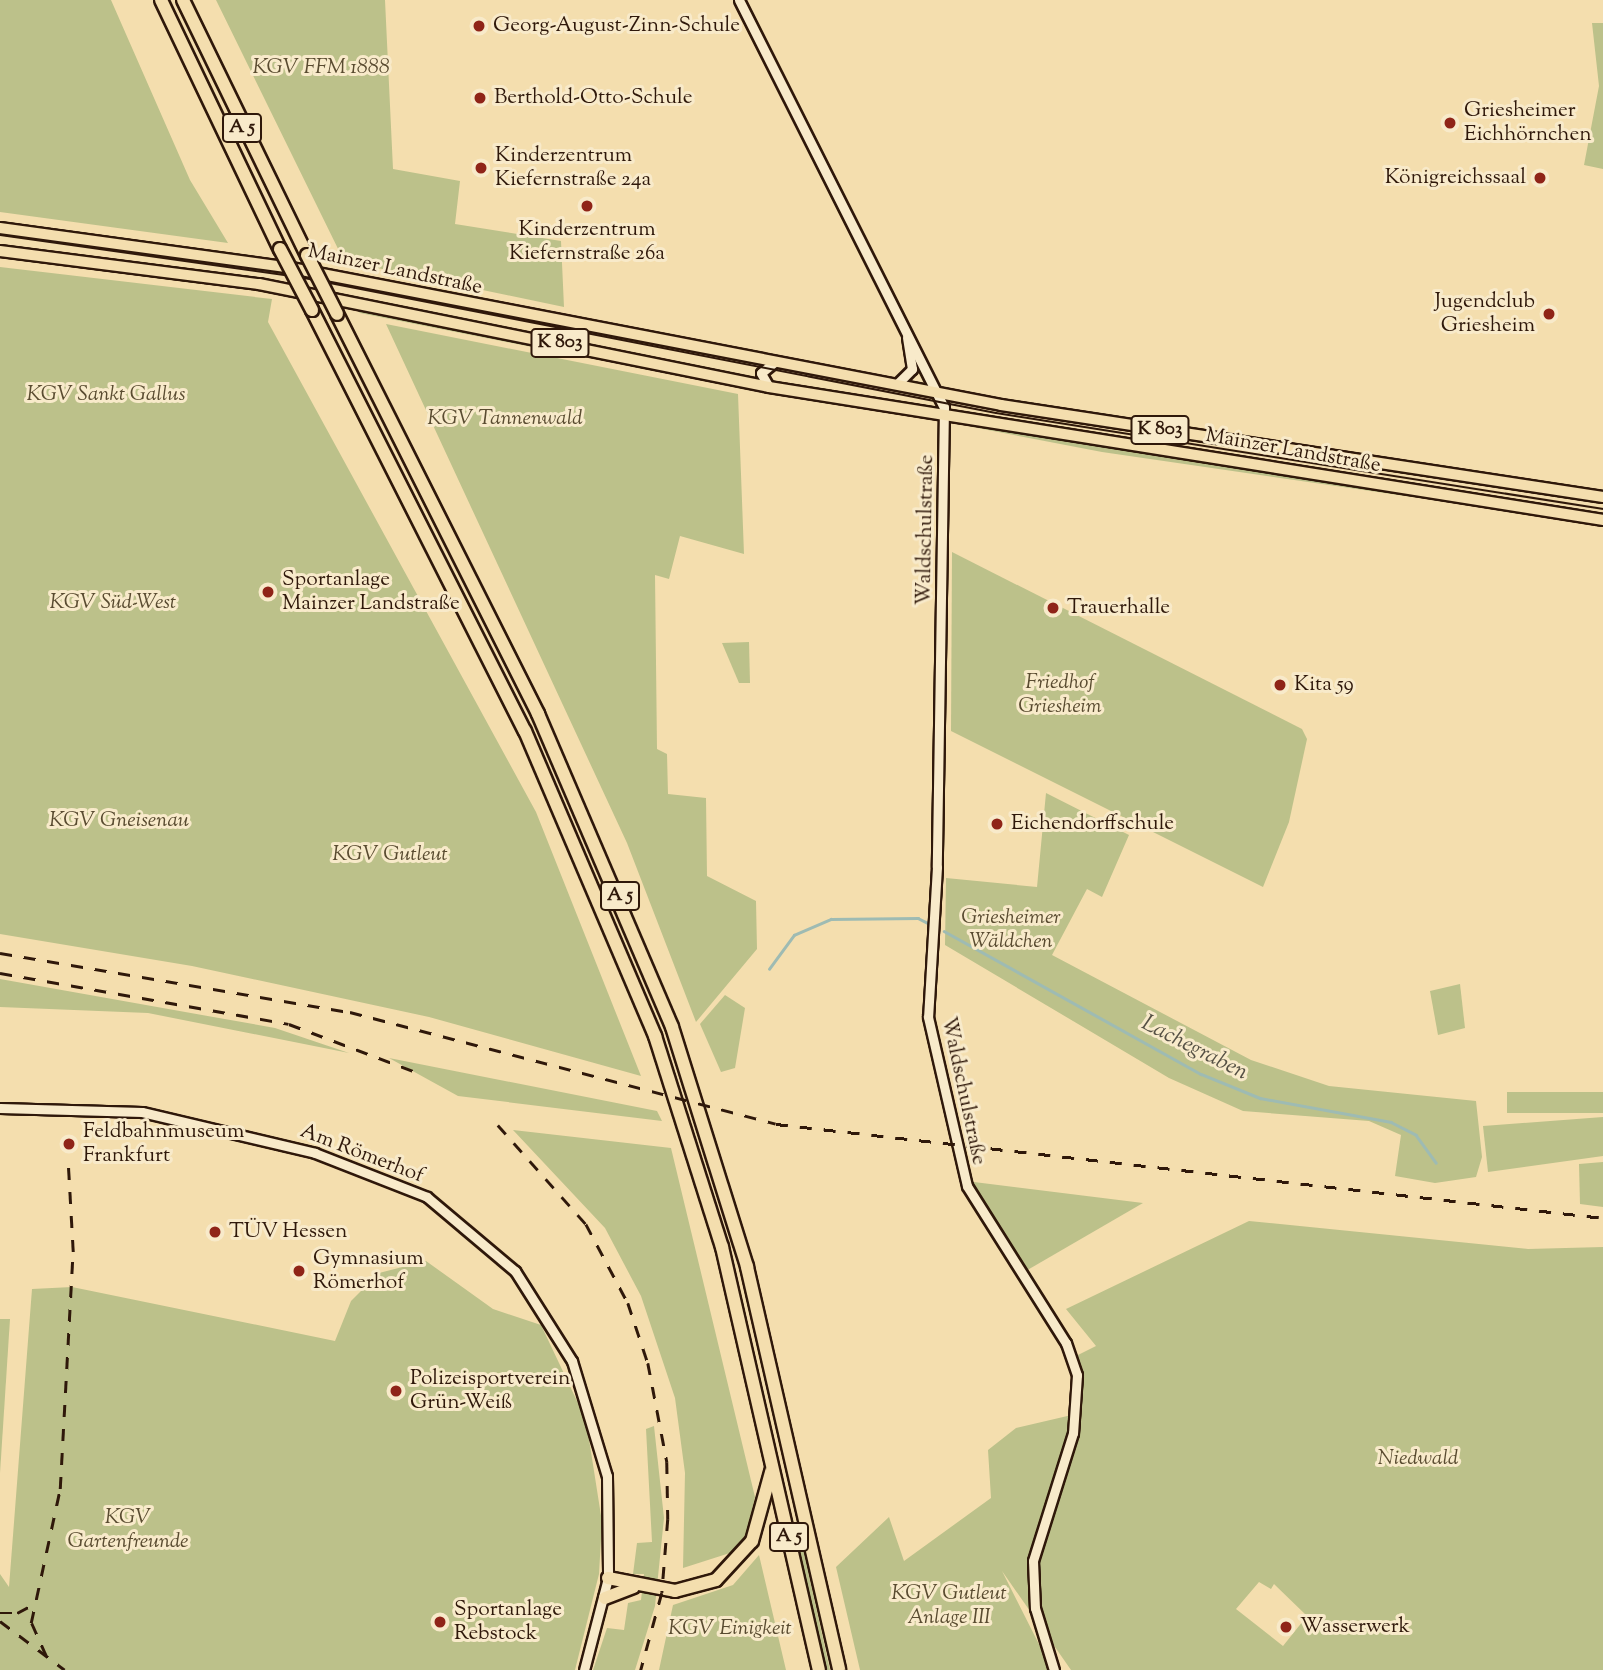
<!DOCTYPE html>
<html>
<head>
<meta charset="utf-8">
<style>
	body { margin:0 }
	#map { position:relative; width:1603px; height:1670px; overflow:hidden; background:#f4deae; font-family:"Sorts Mill Goudy",serif }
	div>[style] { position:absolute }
	.green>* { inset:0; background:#bcc18a; transform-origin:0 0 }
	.stream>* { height:2.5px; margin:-1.25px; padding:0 1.25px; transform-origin:1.25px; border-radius:1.25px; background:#9ebbb3 }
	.roads { filter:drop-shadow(2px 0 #2f180a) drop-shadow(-2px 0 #2f180a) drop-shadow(0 2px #2f180a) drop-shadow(0 -2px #2f180a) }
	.secondary>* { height:9px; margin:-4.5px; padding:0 4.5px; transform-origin:4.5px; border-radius:4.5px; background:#f8eaca }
	.primary>* { height:10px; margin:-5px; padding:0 5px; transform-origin:5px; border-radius:5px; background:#f4deae }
	.highway>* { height:12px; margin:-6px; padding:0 6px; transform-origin:6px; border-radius:6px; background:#f4deae }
	.tram>* { height:2px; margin:-1px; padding:0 1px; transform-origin:1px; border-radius:1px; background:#2f180a }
	.rail>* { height:2.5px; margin-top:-1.25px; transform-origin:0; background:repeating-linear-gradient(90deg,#2f180a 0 12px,transparent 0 24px) }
	.bridges { filter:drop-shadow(2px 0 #2f180a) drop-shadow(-2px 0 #2f180a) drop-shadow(0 2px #2f180a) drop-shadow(0 -2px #2f180a) }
	.highway-bridge>* { height:12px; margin:-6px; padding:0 6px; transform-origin:6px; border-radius:6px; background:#f4deae }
	.dots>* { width:19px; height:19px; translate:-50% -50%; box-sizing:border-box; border:4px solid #f8eaca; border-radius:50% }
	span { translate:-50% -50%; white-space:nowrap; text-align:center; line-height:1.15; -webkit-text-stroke:6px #f8eaca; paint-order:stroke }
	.shield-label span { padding:2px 5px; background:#f8eaca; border:2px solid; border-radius:5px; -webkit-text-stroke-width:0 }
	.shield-label { font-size:19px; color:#2f180a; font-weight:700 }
	.poi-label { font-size:21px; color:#2f180a }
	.left { translate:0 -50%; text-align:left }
	.right { translate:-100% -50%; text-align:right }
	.park-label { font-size:21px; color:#594b30; font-style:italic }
	.street-label { font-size:21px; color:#2f180a }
	.water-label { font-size:23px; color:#565145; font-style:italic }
</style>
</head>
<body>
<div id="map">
	<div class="green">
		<div style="clip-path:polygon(0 0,111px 0,190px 180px,228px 243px,0 212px)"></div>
		<div style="clip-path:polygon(216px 0,385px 0,393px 169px,460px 181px,455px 224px,561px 241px,564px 307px,344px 261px)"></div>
		<div style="clip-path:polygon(1592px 23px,1603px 23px,1603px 169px,1584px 165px,1599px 86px)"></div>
		<div style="clip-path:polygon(0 267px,272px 299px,268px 322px,536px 812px,641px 1076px,429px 1017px,192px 966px,0 934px)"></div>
		<div style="clip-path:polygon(352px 306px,567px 351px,567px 354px,360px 313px)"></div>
		<div style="clip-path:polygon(386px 324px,738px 394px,744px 554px,680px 536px,669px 579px,655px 575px,657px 749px,667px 754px,668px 794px,706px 798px,707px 876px,756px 901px,757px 949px,696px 1022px,627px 843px)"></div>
		<div style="clip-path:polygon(963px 405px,963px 403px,1421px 472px,1265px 453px)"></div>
		<div style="clip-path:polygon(967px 426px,1288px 474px,1419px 498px,1102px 452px)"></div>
		<div style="clip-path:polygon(952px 552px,1302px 729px,1307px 739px,1289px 822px,1263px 887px,951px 731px)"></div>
		<div style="clip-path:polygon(749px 642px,750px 683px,739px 683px,722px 643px)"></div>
		<div style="clip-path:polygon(1046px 793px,1129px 835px,1102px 897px,1087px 889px,1052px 955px,1251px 1060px,1329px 1086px,1476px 1101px,1482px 1157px,1476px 1177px,1435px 1183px,1395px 1176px,1401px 1135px,1369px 1121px,1243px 1111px,1169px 1078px,945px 945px,946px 878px,1037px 887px)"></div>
		<div style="clip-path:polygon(0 979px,275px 1028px,349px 1053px,148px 1013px,0 1007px)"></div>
		<div style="clip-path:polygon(1460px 984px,1465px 1028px,1438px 1035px,1430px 991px)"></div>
		<div style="clip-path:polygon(725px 995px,745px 1008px,735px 1068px,721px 1072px,700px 1024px)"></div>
		<div style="clip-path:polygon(389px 1058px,657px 1111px,662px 1121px,458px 1096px)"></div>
		<div style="left:1603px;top:1092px;width:21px;height:96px;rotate:90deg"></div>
		<div style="clip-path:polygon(1603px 1117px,1603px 1156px,1488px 1172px,1483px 1126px)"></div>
		<div style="clip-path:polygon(513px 1130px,671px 1148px,755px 1497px,746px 1534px,733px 1552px,683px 1568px,685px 1473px,675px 1398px,641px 1296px,605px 1228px)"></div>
		<div style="clip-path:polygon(1603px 1162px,1603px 1207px,1580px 1204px,1579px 1164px)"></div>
		<div style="clip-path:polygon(966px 1181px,1143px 1203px,1024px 1272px)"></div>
		<div style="clip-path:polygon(evenodd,1249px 1221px,1528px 1249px,1603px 1247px,1603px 1670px,1071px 1670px,1002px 1571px,1052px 1670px,860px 1670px,836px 1567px,889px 1517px,904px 1561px,991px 1498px,988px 1450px,1016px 1428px,1076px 1414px,1070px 1359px,1096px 1346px,1066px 1309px,1249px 1221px,1259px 1582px,1271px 1589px,1274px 1584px,1307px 1616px,1283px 1646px,1236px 1609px,1259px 1582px)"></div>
		<div style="clip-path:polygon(426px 1261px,493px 1309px,541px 1325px,586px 1420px,602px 1522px,599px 1574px,575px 1670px,0 1670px,0 1574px,9px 1587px,32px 1289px,72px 1287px,335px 1341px,351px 1301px,379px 1273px)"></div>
		<div style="clip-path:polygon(0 1319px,10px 1319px,0 1473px)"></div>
		<div style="clip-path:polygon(654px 1426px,664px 1518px,655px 1606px,635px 1670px,593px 1670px,607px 1628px,624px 1630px,628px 1603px,641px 1600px,644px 1574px,633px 1574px,637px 1543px,652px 1542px,646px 1429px)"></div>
		<div style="clip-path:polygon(794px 1531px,799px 1531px,830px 1670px,826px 1670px)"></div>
		<div style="clip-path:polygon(759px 1555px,786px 1670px,659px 1670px,673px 1605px,733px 1585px)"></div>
	</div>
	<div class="stream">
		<div style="left:944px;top:931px;width:294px;rotate:29.1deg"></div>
		<div style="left:1201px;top:1074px;width:64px;rotate:22.1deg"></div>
		<div style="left:1260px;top:1098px;width:133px;rotate:10.4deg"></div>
		<div style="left:1391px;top:1122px;width:28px;rotate:27deg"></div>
		<div style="left:1416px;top:1135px;width:34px;rotate:54deg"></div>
		<div style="left:769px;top:969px;width:42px;rotate:-53.7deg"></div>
		<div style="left:794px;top:935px;width:40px;rotate:-23.4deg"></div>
		<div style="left:831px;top:919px;width:87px;rotate:-0.7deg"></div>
		<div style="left:918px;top:918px;width:13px;rotate:27deg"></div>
	</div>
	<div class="roads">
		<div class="secondary">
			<div style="left:739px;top:0;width:456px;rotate:63.3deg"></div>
			<div style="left:944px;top:407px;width:460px;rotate:90.9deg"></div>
			<div style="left:937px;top:867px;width:150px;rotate:93.4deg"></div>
			<div style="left:928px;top:1017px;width:173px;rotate:77deg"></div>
			<div style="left:967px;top:1186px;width:186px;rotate:57.8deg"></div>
			<div style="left:1066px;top:1343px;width:34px;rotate:71deg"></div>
			<div style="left:1077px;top:1375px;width:58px;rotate:93.9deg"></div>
			<div style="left:1073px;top:1433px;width:134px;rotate:107.4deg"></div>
			<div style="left:1033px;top:1561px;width:47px;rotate:87.6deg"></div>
			<div style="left:1035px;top:1608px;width:65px;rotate:73deg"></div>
			<div style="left:898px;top:383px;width:20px;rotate:-45deg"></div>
			<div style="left:912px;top:369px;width:32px;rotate:-99deg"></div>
			<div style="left:769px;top:387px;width:16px;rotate:-120deg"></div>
			<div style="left:761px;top:373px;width:19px;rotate:-39deg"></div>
			<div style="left:0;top:1108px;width:142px;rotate:1.6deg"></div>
			<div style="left:142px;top:1112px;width:178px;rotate:13.3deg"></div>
			<div style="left:315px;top:1153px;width:120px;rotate:21.4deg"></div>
			<div style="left:427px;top:1197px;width:115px;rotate:40.1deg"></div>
			<div style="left:515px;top:1271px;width:107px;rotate:57.7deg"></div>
			<div style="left:572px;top:1361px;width:120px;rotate:73.1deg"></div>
			<div style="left:607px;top:1476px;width:102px;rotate:89.4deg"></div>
			<div style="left:608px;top:1578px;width:95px;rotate:104.6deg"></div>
		</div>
		<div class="primary">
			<div style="left:0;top:228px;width:294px;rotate:7.8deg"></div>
			<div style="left:291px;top:268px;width:723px;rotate:10.92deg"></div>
			<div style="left:1001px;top:405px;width:609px;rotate:8.69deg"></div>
			<div style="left:0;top:251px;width:261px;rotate:7.3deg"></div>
			<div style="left:259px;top:284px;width:520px;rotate:11.42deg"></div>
			<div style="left:769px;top:387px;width:845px;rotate:9.06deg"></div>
		</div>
		<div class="highway">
			<div style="left:161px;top:0;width:276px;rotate:64.5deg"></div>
			<div style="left:183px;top:0;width:284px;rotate:64.1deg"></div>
			<div style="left:312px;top:310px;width:472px;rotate:63.2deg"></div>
			<div style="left:525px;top:731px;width:332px;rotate:66.9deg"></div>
			<div style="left:655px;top:1036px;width:221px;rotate:72.4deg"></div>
			<div style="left:722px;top:1247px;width:434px;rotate:77.1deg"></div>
			<div style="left:337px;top:314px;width:448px;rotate:63.3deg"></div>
			<div style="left:538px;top:714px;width:340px;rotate:66.8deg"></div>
			<div style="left:672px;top:1027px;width:251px;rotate:72.6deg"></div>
			<div style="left:747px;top:1267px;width:413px;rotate:77.1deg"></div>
			<div style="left:608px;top:1578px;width:68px;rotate:11deg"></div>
			<div style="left:675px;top:1591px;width:42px;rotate:-15deg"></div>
			<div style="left:716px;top:1580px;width:53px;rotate:-47.3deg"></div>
			<div style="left:752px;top:1541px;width:72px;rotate:-74.6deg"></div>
			<div style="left:605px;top:1598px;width:30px;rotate:-21deg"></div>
		</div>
	</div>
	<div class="tram">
		<div style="left:0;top:235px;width:302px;rotate:8deg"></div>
		<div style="left:299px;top:277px;width:710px;rotate:11.04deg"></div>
		<div style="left:996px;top:413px;width:615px;rotate:8.99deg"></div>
	</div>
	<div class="rail">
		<div style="left:0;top:953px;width:355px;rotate:9.6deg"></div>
		<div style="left:350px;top:1012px;width:440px;rotate:14.7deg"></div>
		<div style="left:776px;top:1124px;width:832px;rotate:6.48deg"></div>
		<div style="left:0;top:973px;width:293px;rotate:10deg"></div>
		<div style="left:289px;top:1024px;width:141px;rotate:20.7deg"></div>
		<div style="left:498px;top:1125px;width:132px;rotate:48.4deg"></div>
		<div style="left:586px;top:1224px;width:89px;rotate:62deg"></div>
		<div style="left:628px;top:1303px;width:63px;rotate:71.6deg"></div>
		<div style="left:648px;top:1363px;width:101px;rotate:79.1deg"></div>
		<div style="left:667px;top:1462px;width:57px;rotate:89deg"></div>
		<div style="left:668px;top:1519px;width:74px;rotate:94.6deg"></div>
		<div style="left:662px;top:1593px;width:80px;rotate:105.3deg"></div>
		<div style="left:0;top:1613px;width:17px"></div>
		<div style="left:17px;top:1613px;width:21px;rotate:-28deg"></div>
		<div style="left:0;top:1621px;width:81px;rotate:37deg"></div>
		<div style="left:46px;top:1656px;width:36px;rotate:-114deg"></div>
		<div style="left:31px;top:1623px;width:137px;rotate:-77.8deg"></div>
		<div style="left:60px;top:1489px;width:237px;rotate:-86.9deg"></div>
		<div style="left:73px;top:1252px;width:89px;rotate:-93.2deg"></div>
	</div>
	<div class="bridges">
		<div class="highway-bridge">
			<div style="left:280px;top:249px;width:69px;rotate:62.3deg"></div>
			<div style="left:307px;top:255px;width:66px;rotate:63deg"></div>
		</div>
	</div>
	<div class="dots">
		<div style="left:479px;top:26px;background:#8f2418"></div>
		<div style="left:480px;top:98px;background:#8f2418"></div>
		<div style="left:1450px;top:123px;background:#8f2418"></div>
		<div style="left:481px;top:168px;background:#8f2418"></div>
		<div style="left:1540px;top:178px;background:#8f2418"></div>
		<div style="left:587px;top:206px;background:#8f2418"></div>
		<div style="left:1549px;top:314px;background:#8f2418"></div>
		<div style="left:268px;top:592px;background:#8f2418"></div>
		<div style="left:1053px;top:608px;background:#8f2418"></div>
		<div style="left:1280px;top:685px;background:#8f2418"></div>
		<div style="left:997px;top:824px;background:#8f2418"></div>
		<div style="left:69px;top:1144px;background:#8f2418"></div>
		<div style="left:215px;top:1232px;background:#8f2418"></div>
		<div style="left:299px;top:1271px;background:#8f2418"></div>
		<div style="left:396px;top:1391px;background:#8f2418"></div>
		<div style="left:440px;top:1622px;background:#8f2418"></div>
		<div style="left:1286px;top:1627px;background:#8f2418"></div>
	</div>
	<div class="shield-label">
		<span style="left:242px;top:128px">A 5</span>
		<span style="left:560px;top:343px">K 803</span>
		<span style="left:1160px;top:430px">K 803</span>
		<span style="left:620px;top:896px">A 5</span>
		<span style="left:789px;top:1537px">A 5</span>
	</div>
	<div class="poi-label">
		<span class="left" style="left:493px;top:26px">Georg-August-Zinn-Schule</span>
		<span class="left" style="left:494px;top:98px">Berthold-Otto-Schule</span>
		<span class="left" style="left:1464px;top:123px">Griesheimer<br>Eichhörnchen</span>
		<span class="left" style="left:495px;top:168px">Kinderzentrum<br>Kiefernstraße 24a</span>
		<span class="right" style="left:1526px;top:178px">Königreichssaal</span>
		<span style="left:587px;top:242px">Kinderzentrum<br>Kiefernstraße 26a</span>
		<span class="right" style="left:1535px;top:314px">Jugendclub<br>Griesheim</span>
		<span class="left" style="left:282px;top:592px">Sportanlage<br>Mainzer Landstraße</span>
		<span class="left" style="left:1067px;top:608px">Trauerhalle</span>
		<span class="left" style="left:1294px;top:685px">Kita 59</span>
		<span class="left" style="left:1011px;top:824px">Eichendorffschule</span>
		<span class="left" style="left:83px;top:1144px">Feldbahnmuseum<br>Frankfurt</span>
		<span class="left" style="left:229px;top:1232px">TÜV Hessen</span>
		<span class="left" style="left:313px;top:1271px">Gymnasium<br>Römerhof</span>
		<span class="left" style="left:410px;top:1391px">Polizeisportverein<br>Grün-Weiß</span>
		<span class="left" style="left:454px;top:1622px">Sportanlage<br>Rebstock</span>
		<span class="left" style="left:1300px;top:1627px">Wasserwerk</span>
	</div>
	<div class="park-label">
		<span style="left:321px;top:68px">KGV FFM 1888</span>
		<span style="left:106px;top:395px">KGV Sankt Gallus</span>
		<span style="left:505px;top:419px">KGV Tannenwald</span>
		<span style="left:113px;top:603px">KGV Süd-West</span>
		<span style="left:1060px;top:695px">Friedhof<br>Griesheim</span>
		<span style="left:119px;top:821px">KGV Gneisenau</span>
		<span style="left:390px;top:855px">KGV Gutleut</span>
		<span style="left:1011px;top:930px">Griesheimer<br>Wäldchen</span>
		<span style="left:1418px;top:1459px">Niedwald</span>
		<span style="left:128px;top:1530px">KGV<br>Gartenfreunde</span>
		<span style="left:949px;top:1606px">KGV Gutleut<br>Anlage III</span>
		<span style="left:730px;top:1629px">KGV Einigkeit</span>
	</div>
	<div class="street-label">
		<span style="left:395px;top:270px;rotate:12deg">Mainzer Landstraße</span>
		<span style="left:1293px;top:451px;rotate:10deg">Mainzer Landstraße</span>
		<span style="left:926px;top:530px;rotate:-89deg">Waldschulstraße</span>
		<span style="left:963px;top:1091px;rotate:78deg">Waldschulstraße</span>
		<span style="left:362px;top:1154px;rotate:21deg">Am Römerhof</span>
	</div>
	<div class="water-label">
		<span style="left:1194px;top:1049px;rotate:27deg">Lachegraben</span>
	</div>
</div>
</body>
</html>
